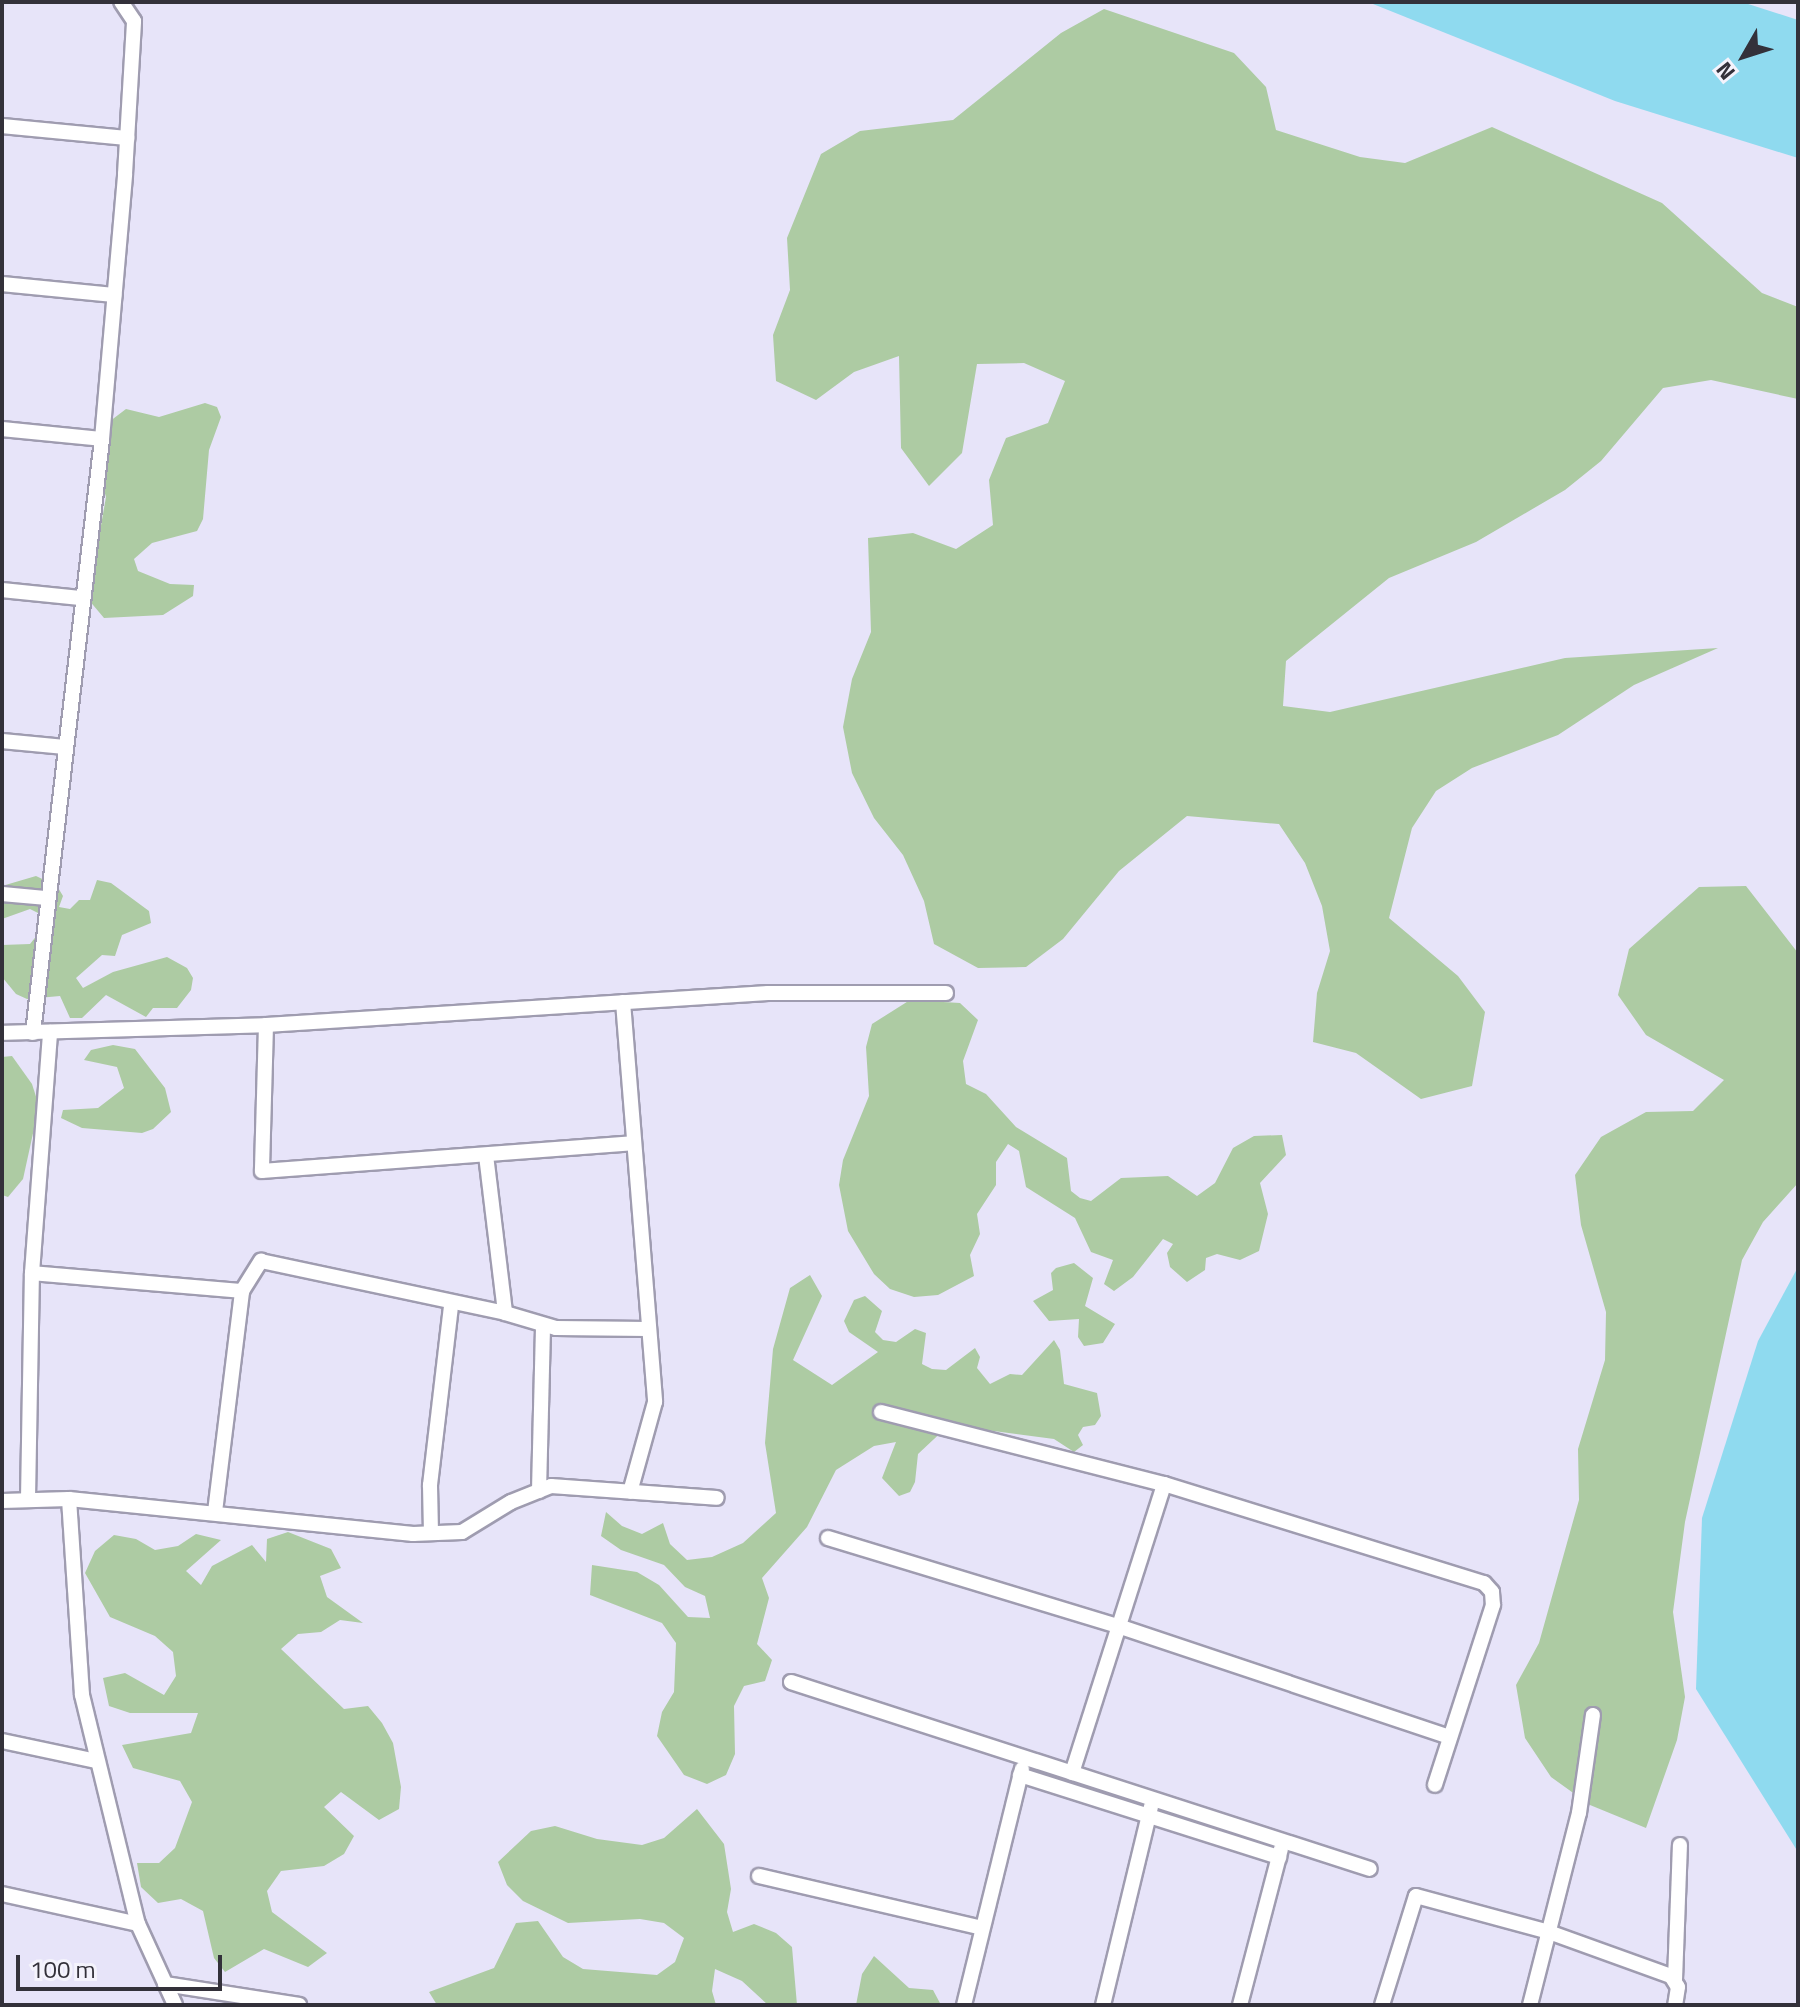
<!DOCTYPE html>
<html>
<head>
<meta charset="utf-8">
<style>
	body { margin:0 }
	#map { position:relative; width:1800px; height:2007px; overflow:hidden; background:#e7e4f9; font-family:"Titillium Web",sans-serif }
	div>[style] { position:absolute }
	.green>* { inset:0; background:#adcba3 }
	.water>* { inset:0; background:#8fdaef }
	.roads { filter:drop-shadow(2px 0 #9f9cb0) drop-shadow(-2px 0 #9f9cb0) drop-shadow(0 2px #9f9cb0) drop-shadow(0 -2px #9f9cb0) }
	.minor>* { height:14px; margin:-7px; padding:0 7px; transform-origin:7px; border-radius:7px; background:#fff }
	span { translate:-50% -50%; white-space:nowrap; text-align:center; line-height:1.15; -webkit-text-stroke:6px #f4f3fc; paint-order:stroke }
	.frame { position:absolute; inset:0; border:4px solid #33313a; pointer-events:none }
	.north { position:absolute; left:1704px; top:16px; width:80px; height:80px; -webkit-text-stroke:6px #f4f3fc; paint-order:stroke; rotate:231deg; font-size:22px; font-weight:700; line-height:32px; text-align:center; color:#33313a }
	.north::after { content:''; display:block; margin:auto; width:28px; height:36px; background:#33313a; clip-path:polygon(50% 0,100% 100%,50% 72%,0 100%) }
	.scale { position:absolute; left:16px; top:1955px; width:206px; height:36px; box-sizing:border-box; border:4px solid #33313a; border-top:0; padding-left:10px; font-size:24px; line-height:28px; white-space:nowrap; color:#33313a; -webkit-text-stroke:6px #f4f3fc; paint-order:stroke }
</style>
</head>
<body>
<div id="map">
	<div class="green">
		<div style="clip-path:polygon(1104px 9px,1234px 53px,1266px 87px,1276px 130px,1360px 157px,1405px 163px,1492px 127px,1662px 203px,1762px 293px,1798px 307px,1798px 399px,1711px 380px,1663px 388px,1601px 461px,1565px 490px,1476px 542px,1389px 578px,1286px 661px,1283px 706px,1330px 712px,1565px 658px,1718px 648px,1634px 685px,1558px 735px,1472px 768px,1436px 791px,1412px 828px,1389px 918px,1458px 976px,1485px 1012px,1472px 1086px,1421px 1099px,1356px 1053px,1313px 1042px,1317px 993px,1330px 951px,1322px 906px,1305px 863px,1279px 824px,1187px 816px,1119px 871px,1063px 939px,1026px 967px,978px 968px,934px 944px,924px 901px,903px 855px,874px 818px,852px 773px,843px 727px,852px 679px,871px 632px,868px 538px,913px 533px,956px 549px,993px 525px,989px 480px,1006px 438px,1048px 423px,1065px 381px,1024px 363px,977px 364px,962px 453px,929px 486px,901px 448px,899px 356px,854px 372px,816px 400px,776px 381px,773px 335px,790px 290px,787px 238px,821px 154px,860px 131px,953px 120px,1061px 33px)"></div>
		<div style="clip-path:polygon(205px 403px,217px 407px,221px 417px,209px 450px,203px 519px,197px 531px,152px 543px,134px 559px,138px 571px,170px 584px,194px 585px,193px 596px,163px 615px,104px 618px,88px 599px,106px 497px,94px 457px,97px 431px,126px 409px,159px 417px)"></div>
		<div style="clip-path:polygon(36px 876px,57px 886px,63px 896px,59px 907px,70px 909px,79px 900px,90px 900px,97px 880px,111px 883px,149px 911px,151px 923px,122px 935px,115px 956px,102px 955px,76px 978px,83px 988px,113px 972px,167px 957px,187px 968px,193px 978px,191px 990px,177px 1008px,153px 1008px,146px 1017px,106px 995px,82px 1018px,70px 1018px,60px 996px,27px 999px,16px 994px,2px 977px,2px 945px,30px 944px,50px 919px,30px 909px,2px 919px,2px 886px)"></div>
		<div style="clip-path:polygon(1746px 886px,1798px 953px,1798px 1183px,1763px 1222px,1742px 1260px,1685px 1522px,1673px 1612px,1685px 1697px,1677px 1740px,1646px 1828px,1590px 1805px,1551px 1777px,1525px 1738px,1516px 1685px,1539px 1643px,1579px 1500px,1578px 1449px,1605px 1360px,1606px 1312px,1581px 1225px,1575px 1175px,1601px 1137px,1646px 1112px,1693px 1111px,1724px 1080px,1646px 1035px,1618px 995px,1629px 949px,1699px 887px)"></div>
		<div style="clip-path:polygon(910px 1000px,960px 1003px,978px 1020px,963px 1061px,966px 1084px,986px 1094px,1016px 1127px,1067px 1158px,1071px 1191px,1080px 1198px,1091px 1201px,1121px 1178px,1168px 1176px,1197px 1196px,1215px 1183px,1233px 1148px,1254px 1136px,1282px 1135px,1286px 1155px,1260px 1183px,1268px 1214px,1259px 1251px,1240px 1260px,1217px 1254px,1206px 1258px,1205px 1270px,1187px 1282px,1170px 1267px,1167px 1253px,1173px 1244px,1163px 1239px,1133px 1277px,1114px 1291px,1104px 1284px,1113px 1260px,1091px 1252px,1075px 1218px,1026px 1187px,1019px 1151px,1008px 1144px,996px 1162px,996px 1185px,977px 1214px,980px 1234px,970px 1255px,974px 1276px,938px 1295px,914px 1297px,890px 1289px,874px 1274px,848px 1231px,839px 1185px,843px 1160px,869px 1096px,866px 1047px,872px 1024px)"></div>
		<div style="clip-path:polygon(113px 1045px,135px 1049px,165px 1088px,171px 1112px,153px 1129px,142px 1133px,82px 1128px,61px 1118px,63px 1110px,98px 1108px,124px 1088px,117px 1067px,84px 1060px,91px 1050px)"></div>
		<div style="clip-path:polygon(12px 1056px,32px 1084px,39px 1106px,23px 1179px,8px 1197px,2px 1195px,2px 1057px)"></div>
		<div style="clip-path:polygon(1074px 1263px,1093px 1278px,1085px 1306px,1115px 1324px,1103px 1343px,1084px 1346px,1078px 1337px,1079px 1319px,1049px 1321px,1033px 1301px,1053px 1290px,1051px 1273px,1056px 1268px)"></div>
		<div style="clip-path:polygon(810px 1275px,822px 1296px,793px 1360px,832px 1385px,878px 1352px,849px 1332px,844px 1321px,854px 1300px,865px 1296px,882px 1311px,875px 1332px,883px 1340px,896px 1342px,915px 1329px,926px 1333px,922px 1364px,932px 1369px,946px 1370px,975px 1348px,980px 1357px,977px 1368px,990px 1384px,1010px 1374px,1022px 1375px,1054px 1340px,1060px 1350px,1064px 1384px,1097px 1393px,1101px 1416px,1095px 1425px,1083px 1427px,1078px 1435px,1083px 1445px,1074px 1452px,1054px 1439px,949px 1425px,918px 1454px,915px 1482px,910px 1492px,899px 1496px,882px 1478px,896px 1442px,874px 1446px,836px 1470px,807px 1527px,762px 1578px,769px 1598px,757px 1644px,772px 1660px,765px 1681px,744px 1686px,734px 1706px,735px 1754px,726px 1775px,707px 1784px,684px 1775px,657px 1736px,662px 1712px,674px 1692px,676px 1643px,662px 1623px,590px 1595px,592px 1565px,637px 1572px,659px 1585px,688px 1617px,710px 1618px,705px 1596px,685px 1587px,664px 1565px,621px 1550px,601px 1536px,606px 1512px,622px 1526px,642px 1534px,663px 1523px,670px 1544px,687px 1560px,712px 1557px,743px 1543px,776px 1513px,765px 1443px,773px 1349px,790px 1288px)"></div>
		<div style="clip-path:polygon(288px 1532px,331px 1549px,341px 1568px,320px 1576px,327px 1597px,363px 1623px,340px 1620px,321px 1632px,298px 1634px,281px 1649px,344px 1709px,368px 1706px,382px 1723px,393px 1743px,401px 1787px,399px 1809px,379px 1820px,341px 1792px,324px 1807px,354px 1836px,344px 1854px,324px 1866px,281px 1871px,267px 1891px,272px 1912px,327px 1953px,308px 1967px,264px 1949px,225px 1972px,214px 1958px,203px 1911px,181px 1899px,158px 1903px,141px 1887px,137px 1863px,159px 1863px,175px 1848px,192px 1802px,180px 1781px,133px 1768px,122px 1745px,191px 1733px,198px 1713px,130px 1713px,109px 1706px,103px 1678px,125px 1673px,164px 1695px,176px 1676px,173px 1652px,155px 1636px,110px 1617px,85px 1573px,95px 1551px,114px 1535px,136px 1539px,155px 1550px,178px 1546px,196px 1534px,221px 1540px,186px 1571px,201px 1585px,212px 1566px,252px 1545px,266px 1562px,267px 1539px)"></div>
		<div style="clip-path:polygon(697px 1809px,724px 1844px,731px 1889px,727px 1912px,733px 1932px,754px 1924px,776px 1933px,792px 1947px,797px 2005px,768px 2005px,742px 1981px,715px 1969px,712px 1991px,716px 2005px,437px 2005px,429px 1992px,494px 1968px,516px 1923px,538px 1921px,563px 1957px,583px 1969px,657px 1975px,675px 1962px,684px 1938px,664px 1923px,640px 1919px,568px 1923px,523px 1901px,507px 1885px,498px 1862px,531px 1831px,555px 1826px,597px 1839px,642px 1845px,664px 1838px)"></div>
		<div style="clip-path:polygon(874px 1956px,909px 1988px,933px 1990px,941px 2005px,856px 2005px,862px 1974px)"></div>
	</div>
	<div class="water">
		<div style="clip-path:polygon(1368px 2px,1742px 2px,1798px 20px,1798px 158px,1615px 101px)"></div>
		<div style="clip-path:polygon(1798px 1267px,1798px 1852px,1696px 1689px,1702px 1518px,1758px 1341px)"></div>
	</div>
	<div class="roads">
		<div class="minor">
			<div style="left:2px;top:126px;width:126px;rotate:5.5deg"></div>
			<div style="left:2px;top:284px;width:113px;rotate:5.6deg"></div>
			<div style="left:2px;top:429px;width:100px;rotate:5.7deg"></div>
			<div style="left:2px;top:590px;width:79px;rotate:5.8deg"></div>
			<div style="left:2px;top:741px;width:64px;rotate:5.4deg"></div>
			<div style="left:2px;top:894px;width:44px;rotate:5.2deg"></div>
			<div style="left:623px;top:1002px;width:401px;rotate:85.4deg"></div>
			<div style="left:655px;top:1402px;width:93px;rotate:105.5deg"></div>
			<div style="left:266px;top:1025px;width:146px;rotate:91.6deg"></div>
			<div style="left:262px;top:1171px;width:371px;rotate:-4.3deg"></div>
			<div style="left:2px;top:1033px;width:264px;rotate:-1.7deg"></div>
			<div style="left:266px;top:1025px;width:503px;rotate:-3.65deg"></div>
			<div style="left:768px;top:993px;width:178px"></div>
			<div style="left:33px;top:1033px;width:598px;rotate:-83.37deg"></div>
			<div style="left:102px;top:439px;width:266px;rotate:-85deg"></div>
			<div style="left:125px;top:174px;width:153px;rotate:-86.6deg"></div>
			<div style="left:134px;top:21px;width:23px;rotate:-124deg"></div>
			<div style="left:486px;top:1155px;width:159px;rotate:83.1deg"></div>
			<div style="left:32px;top:1273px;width:242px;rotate:-85.7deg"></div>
			<div style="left:881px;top:1412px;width:292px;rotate:14.3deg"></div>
			<div style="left:1164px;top:1484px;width:335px;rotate:17.2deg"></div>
			<div style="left:1484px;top:1583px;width:12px;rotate:48deg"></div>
			<div style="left:1492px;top:1592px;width:13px;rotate:86deg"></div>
			<div style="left:1493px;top:1605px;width:189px;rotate:107.9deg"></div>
			<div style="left:539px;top:1491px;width:166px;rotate:-88.6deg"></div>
			<div style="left:28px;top:1499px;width:226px;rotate:-89deg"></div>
			<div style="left:32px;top:1273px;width:211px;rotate:4.9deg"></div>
			<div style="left:69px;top:1499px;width:196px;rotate:86.2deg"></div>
			<div style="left:82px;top:1695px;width:236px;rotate:76.3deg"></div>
			<div style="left:138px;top:1924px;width:89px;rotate:65.4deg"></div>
			<div style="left:2px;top:1501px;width:67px;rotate:-1.7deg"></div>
			<div style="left:69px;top:1499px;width:346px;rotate:5.8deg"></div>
			<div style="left:413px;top:1534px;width:49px;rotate:-2.3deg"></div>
			<div style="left:462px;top:1532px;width:57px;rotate:-31.5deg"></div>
			<div style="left:511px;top:1502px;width:43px;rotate:-21.8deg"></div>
			<div style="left:551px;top:1486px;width:166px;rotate:4.1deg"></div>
			<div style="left:215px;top:1512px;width:223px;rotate:-83deg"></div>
			<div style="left:242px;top:1291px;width:36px;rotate:-58deg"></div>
			<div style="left:261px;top:1261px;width:249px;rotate:12deg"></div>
			<div style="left:505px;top:1313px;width:53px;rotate:16.4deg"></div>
			<div style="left:556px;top:1328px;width:92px;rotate:0.6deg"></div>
			<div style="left:431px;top:1533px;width:48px;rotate:-91.2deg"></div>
			<div style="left:430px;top:1485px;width:181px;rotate:-83.3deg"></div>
			<div style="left:828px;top:1538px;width:303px;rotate:16.9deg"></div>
			<div style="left:1118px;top:1626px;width:350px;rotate:18.5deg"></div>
			<div style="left:791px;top:1682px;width:608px;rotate:17.9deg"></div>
			<div style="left:2px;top:1741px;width:96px;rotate:12deg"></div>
			<div style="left:1072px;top:1773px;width:303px;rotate:-72.3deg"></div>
			<div style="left:1020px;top:1775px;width:272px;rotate:17.6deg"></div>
			<div style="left:759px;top:1876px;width:229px;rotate:13.1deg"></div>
			<div style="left:2px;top:1894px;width:139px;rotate:12.4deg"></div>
			<div style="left:1675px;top:1980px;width:135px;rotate:-87.9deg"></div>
			<div style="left:165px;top:1984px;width:136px;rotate:8.9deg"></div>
			<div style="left:964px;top:2005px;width:243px;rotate:-76.2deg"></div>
			<div style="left:1103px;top:2005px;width:204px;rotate:-76.4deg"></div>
			<div style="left:1240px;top:2005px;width:161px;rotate:-75.3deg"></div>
			<div style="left:1382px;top:2005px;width:114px;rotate:-72.7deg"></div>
			<div style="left:1416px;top:1896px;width:135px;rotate:15.1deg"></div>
			<div style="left:1546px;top:1931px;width:133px;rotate:19.8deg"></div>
			<div style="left:1671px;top:1976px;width:13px;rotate:58deg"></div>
			<div style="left:1678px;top:1987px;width:18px;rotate:99deg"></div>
			<div style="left:1530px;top:2005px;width:198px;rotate:-75.7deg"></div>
			<div style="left:1579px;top:1813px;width:99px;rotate:-81.9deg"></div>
		</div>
	</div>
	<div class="frame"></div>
	<div class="north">N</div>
	<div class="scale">100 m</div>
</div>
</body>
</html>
